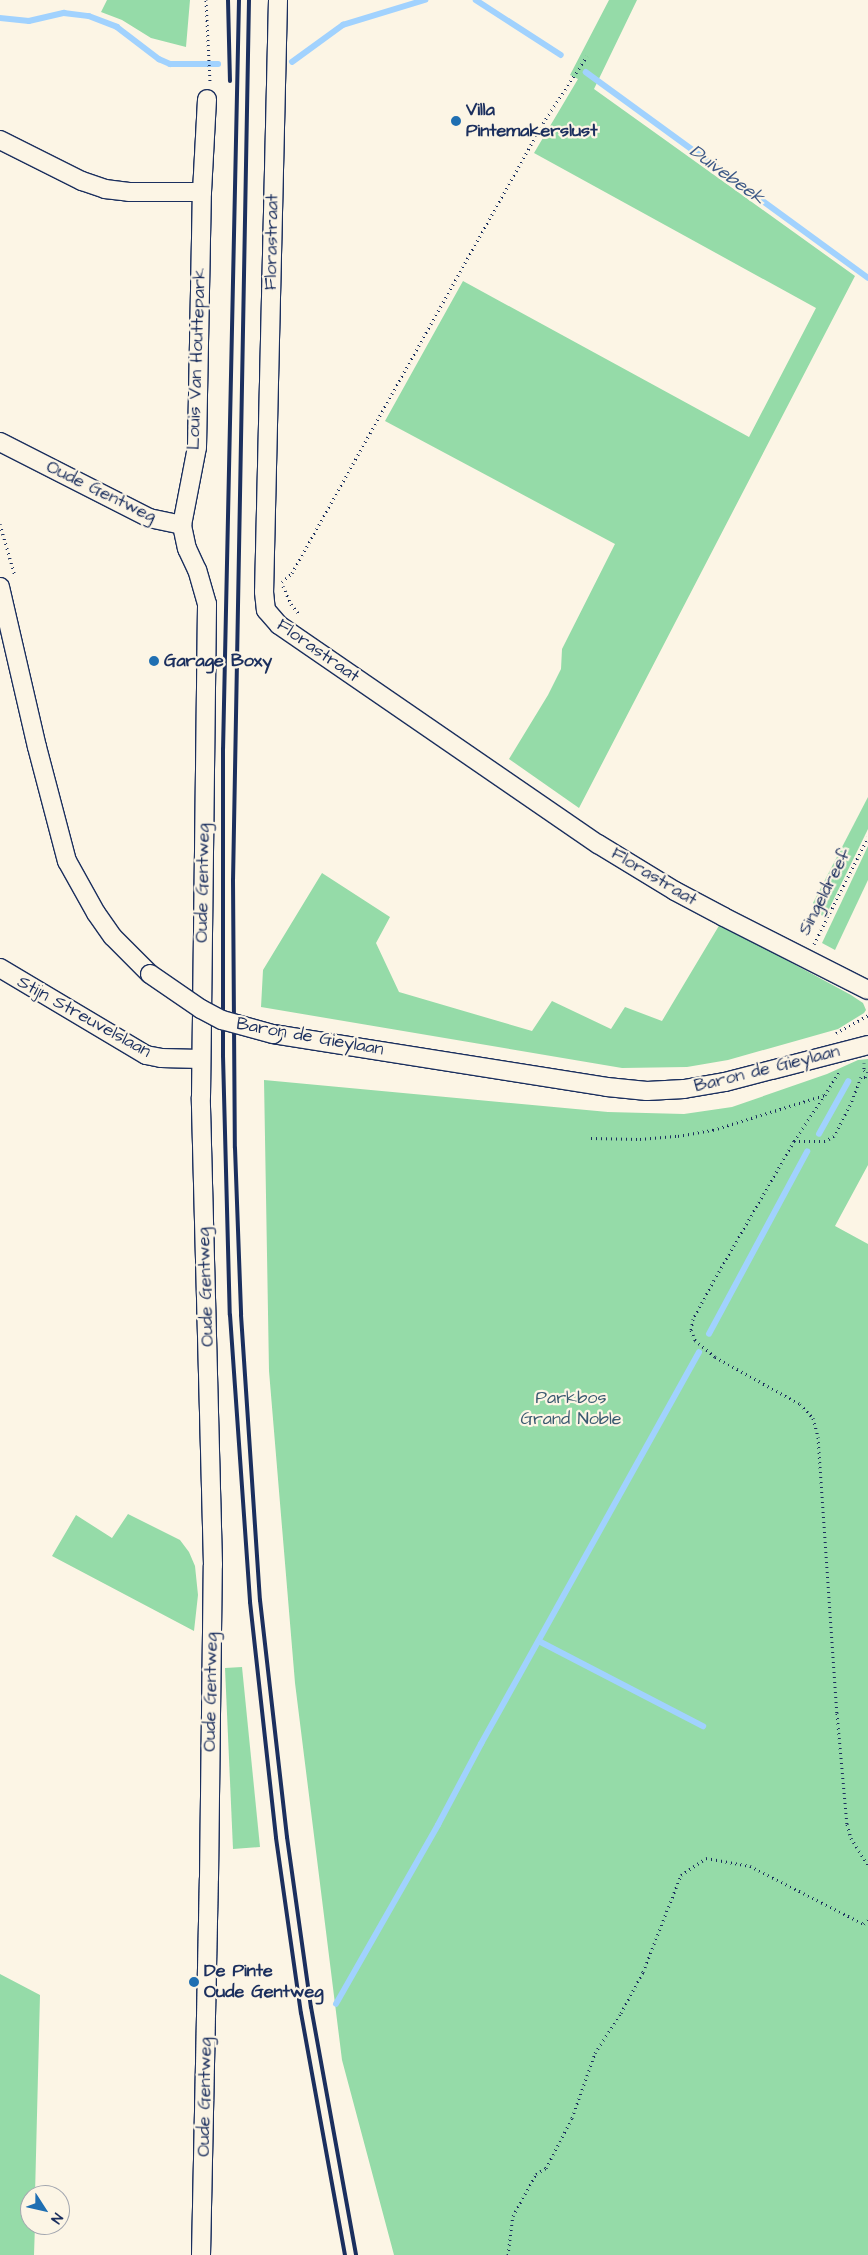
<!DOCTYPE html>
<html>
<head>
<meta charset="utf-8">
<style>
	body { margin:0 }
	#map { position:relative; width:868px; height:2255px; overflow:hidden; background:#fcf5e5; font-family:"Architects Daughter",sans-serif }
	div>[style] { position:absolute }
	.green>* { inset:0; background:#95dba8 }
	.stream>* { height:5.5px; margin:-2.75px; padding:0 2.75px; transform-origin:2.75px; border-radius:2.75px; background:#a1d2fe }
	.path>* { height:3px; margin-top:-1.5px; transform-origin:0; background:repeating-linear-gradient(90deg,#1b2f5e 0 1px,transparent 0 5px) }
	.roads { filter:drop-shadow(1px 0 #1b2f5e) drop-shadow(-1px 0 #1b2f5e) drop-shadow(0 1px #1b2f5e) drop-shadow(0 -1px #1b2f5e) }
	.street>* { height:18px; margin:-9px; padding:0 9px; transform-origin:9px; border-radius:9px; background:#fcf5e5 }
	.rail>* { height:4px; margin:-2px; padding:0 2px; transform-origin:2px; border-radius:2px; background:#1b2f5e }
	.bridges { filter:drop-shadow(1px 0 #1b2f5e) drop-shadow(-1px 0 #1b2f5e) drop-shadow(0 1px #1b2f5e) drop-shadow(0 -1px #1b2f5e) }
	.street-bridge>* { height:18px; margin:-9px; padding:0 9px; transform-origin:9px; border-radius:9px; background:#fcf5e5 }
	.dots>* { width:14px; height:14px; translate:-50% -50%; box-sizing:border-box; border:2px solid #fcf5e5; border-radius:50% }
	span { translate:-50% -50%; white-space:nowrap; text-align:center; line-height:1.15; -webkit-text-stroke:4.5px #fcf5e5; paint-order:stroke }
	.poi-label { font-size:18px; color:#1b2f5e; font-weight:700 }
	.left { translate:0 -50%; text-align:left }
	.street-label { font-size:18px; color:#1b2f5e }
	.park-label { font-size:18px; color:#3a5a70 }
	.water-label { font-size:19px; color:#3c5886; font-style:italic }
	.north { position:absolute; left:20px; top:2185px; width:50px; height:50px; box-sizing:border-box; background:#fcf5e5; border:1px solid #a2a6af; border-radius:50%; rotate:125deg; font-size:14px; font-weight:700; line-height:20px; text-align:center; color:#1b2f5e }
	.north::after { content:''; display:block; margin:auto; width:18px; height:22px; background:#1f6fb2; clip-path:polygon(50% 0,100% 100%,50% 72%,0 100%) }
</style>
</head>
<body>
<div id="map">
	<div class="green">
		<div style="clip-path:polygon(107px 0,190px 0,186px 47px,151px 38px,122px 20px,101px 12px)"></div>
		<div style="clip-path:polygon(609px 0,637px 0,594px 89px,855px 276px,579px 808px,509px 759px,548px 695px,561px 669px,562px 649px,615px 544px,385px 421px,463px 281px,749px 437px,816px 308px,534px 153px,578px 79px,570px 75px)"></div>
		<div style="clip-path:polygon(868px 797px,868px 829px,828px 911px,822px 916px,813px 903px)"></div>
		<div style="clip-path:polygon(868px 846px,868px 880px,835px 950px,822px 943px)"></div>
		<div style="clip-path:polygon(322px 873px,390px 917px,376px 943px,399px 992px,532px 1031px,552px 1001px,611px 1029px,625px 1007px,662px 1021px,720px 924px,851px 995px,863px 1003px,866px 1010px,864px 1013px,838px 1029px,728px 1060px,687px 1067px,622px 1068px,261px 1007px,263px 970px)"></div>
		<div style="clip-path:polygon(868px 1059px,868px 1165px,835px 1226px,868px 1244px,868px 2255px,394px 2255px,342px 2060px,295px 1683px,269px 1371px,264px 1080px,608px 1112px,684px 1114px,732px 1107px,827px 1074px,858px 1060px)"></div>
		<div style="clip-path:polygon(128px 1514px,180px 1540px,189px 1552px,195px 1566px,198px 1595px,194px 1631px,52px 1556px,76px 1515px,112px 1538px)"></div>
		<div style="clip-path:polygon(242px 1667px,260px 1847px,233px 1849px,225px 1668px)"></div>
		<div style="clip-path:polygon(0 1974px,40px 1995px,35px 2195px,30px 2195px,30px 2225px,35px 2225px,34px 2255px,0 2255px)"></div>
	</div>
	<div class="stream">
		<div style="left:476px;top:0;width:101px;rotate:32.9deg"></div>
		<div style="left:0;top:18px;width:29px;rotate:6deg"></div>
		<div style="left:29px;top:21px;width:36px;rotate:-13deg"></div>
		<div style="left:64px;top:13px;width:25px;rotate:7deg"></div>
		<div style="left:89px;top:16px;width:30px;rotate:21deg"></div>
		<div style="left:117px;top:27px;width:53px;rotate:37.3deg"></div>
		<div style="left:159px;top:59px;width:12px;rotate:24deg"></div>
		<div style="left:170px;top:64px;width:48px"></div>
		<div style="left:292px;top:62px;width:63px;rotate:-36deg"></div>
		<div style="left:343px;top:25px;width:86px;rotate:-17deg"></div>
		<div style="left:586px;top:72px;width:349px;rotate:36.1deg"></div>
		<div style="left:819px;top:1134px;width:60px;rotate:-60.9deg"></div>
		<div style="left:709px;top:1334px;width:207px;rotate:-61.7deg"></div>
		<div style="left:539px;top:1641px;width:185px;rotate:27.4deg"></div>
		<div style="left:336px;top:2004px;width:206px;rotate:-60.3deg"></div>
		<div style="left:438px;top:1825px;width:92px;rotate:-62deg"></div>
		<div style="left:481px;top:1744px;width:448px;rotate:-60.9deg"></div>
	</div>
	<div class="path">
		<div style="left:206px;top:0;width:82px;rotate:87.2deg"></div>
		<div style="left:0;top:524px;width:54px;rotate:73.9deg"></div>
		<div style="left:282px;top:582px;width:13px;rotate:-42deg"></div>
		<div style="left:292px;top:573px;width:515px;rotate:-60.85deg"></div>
		<div style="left:543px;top:123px;width:80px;rotate:-56.7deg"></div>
		<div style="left:283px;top:586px;width:20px;rotate:66deg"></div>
		<div style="left:291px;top:604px;width:14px;rotate:51deg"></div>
		<div style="left:814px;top:944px;width:120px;rotate:-63.2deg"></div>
		<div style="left:836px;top:1033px;width:37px;rotate:-29deg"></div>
		<div style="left:864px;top:1063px;width:7px;rotate:90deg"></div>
		<div style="left:864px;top:1070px;width:4px;rotate:45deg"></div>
		<div style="left:868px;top:1072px;width:6px;rotate:121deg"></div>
		<div style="left:865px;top:1077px;width:4px;rotate:180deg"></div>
		<div style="left:861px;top:1077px;width:30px;rotate:111deg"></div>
		<div style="left:850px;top:1105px;width:35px;rotate:117deg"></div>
		<div style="left:834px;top:1136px;width:10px;rotate:151deg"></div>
		<div style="left:825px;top:1141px;width:31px;rotate:180deg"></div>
		<div style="left:794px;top:1141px;width:160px;rotate:119.9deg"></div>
		<div style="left:714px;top:1280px;width:44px;rotate:118.3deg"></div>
		<div style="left:693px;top:1319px;width:11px;rotate:100deg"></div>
		<div style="left:691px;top:1330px;width:11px;rotate:68deg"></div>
		<div style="left:695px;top:1340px;width:26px;rotate:40deg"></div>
		<div style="left:715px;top:1357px;width:97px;rotate:28.9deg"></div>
		<div style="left:800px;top:1404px;width:19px;rotate:47deg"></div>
		<div style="left:813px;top:1418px;width:20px;rotate:75deg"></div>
		<div style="left:818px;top:1437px;width:277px;rotate:86.1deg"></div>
		<div style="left:837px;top:1713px;width:111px;rotate:84.9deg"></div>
		<div style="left:847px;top:1824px;width:15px;rotate:74deg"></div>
		<div style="left:851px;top:1838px;width:32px;rotate:58deg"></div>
		<div style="left:591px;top:1138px;width:49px;rotate:1.2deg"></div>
		<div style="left:640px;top:1139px;width:38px;rotate:-5deg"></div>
		<div style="left:678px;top:1136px;width:36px;rotate:-10deg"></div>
		<div style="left:713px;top:1130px;width:117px;rotate:-17.4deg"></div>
		<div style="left:825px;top:1095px;width:27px;rotate:-59deg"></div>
		<div style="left:794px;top:1141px;width:54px;rotate:-56.3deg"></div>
		<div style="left:508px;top:2255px;width:39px;rotate:-83deg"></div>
		<div style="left:513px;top:2216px;width:48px;rotate:-61.3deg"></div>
		<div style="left:536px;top:2174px;width:12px;rotate:-31deg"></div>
		<div style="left:546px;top:2168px;width:56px;rotate:-62.5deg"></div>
		<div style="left:572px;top:2118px;width:69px;rotate:-70.5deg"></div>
		<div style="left:595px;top:2053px;width:48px;rotate:-57deg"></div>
		<div style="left:621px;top:2013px;width:47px;rotate:-61.8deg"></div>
		<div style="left:643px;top:1972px;width:104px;rotate:-68.6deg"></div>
		<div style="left:681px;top:1875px;width:30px;rotate:-34deg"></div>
		<div style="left:706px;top:1858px;width:45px;rotate:10.3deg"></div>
		<div style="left:750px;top:1866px;width:128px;rotate:27deg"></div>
		<div style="left:864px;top:1924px;width:6px;rotate:-45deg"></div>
	</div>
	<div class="roads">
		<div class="street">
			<div style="left:278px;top:0;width:592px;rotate:91.35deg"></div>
			<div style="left:264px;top:592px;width:18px;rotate:84deg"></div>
			<div style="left:266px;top:610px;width:20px;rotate:49deg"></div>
			<div style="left:279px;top:625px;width:387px;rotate:34.5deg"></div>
			<div style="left:598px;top:844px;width:90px;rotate:31.4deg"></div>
			<div style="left:675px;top:891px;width:55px;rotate:28deg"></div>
			<div style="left:724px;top:917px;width:161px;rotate:26.9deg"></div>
			<div style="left:0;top:140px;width:92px;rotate:26.6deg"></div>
			<div style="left:82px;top:181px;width:24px;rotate:19deg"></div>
			<div style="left:105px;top:189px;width:24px;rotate:7deg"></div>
			<div style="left:129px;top:192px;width:73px"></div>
			<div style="left:0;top:442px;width:167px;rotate:27deg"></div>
			<div style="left:149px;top:518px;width:34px;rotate:12deg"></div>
			<div style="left:0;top:587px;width:164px;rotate:77deg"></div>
			<div style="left:37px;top:747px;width:118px;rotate:75.3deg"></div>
			<div style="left:67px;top:861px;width:60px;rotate:60.9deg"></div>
			<div style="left:96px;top:913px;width:29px;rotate:55deg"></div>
			<div style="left:113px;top:937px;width:52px;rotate:45deg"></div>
			<div style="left:0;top:968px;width:170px;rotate:30.8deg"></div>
			<div style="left:146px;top:1055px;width:15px;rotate:11deg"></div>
			<div style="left:161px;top:1058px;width:40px;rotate:1.4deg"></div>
			<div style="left:273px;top:1034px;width:338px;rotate:9deg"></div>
			<div style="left:607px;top:1087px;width:40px;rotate:5.7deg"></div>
			<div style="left:647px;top:1091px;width:37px;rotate:-3deg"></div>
			<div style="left:684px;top:1089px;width:42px;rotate:-9.7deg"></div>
			<div style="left:725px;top:1082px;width:148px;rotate:-14.5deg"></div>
			<div style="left:201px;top:2255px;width:377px;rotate:-88.8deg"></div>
			<div style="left:209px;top:1878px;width:313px;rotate:-89.3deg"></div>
			<div style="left:213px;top:1565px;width:468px;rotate:-91.5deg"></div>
			<div style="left:201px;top:1097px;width:493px;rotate:-89.3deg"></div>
			<div style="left:207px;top:604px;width:35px;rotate:-106deg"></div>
			<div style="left:197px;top:570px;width:23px;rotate:-115deg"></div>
			<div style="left:187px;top:549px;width:25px;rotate:-102deg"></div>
			<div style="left:182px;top:525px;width:79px;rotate:-79.1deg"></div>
			<div style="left:197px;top:447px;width:255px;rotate:-88.9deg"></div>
			<div style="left:202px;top:192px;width:93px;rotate:-86.9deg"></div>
		</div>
	</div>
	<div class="rail">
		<div style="left:228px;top:0;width:81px;rotate:88.6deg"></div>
		<div style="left:239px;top:0;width:749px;rotate:91.22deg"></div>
		<div style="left:223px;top:749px;width:307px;rotate:90deg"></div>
		<div style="left:223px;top:1056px;width:259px;rotate:88.5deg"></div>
		<div style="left:230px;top:1315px;width:288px;rotate:86deg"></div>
		<div style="left:250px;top:1602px;width:237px;rotate:83.7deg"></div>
		<div style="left:276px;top:1838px;width:177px;rotate:81.9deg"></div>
		<div style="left:301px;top:2013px;width:246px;rotate:79.7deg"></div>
		<div style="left:249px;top:0;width:880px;rotate:91.04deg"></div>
		<div style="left:233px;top:880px;width:268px;rotate:89.6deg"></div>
		<div style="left:235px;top:1148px;width:167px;rotate:87.9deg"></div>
		<div style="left:241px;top:1315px;width:286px;rotate:86.2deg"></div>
		<div style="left:260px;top:1600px;width:239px;rotate:83.5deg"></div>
		<div style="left:287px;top:1837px;width:172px;rotate:82deg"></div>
		<div style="left:311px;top:2007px;width:252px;rotate:79.7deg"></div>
	</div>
	<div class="bridges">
		<div class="street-bridge">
			<div style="left:150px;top:974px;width:62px;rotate:34.5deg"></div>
			<div style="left:201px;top:1009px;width:24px;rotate:28deg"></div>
			<div style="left:222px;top:1020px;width:53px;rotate:15.4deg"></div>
		</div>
	</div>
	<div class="dots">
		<div style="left:456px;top:121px;background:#1f6fb2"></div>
		<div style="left:154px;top:661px;background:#1f6fb2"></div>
		<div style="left:194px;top:1982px;background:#1f6fb2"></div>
	</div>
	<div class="poi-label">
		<span class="left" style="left:466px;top:121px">Villa<br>Pintemakerslust</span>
		<span class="left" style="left:164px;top:661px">Garage Boxy</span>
		<span class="left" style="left:204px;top:1982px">De Pinte<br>Oude Gentweg</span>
	</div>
	<div class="street-label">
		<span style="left:272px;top:242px;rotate:-89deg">Florastraat</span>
		<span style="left:197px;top:359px;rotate:-88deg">Louis Van Houttepark</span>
		<span style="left:101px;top:492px;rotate:26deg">Oude Gentweg</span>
		<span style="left:318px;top:651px;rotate:35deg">Florastraat</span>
		<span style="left:654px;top:877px;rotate:31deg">Florastraat</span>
		<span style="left:203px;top:883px;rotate:-89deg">Oude Gentweg</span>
		<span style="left:825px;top:892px;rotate:-63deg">Singeldreef</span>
		<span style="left:84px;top:1017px;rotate:29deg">Stijn Streuvelslaan</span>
		<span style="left:310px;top:1037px;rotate:10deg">Baron de Gieylaan</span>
		<span style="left:767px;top:1069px;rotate:-14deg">Baron de Gieylaan</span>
		<span style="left:206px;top:1287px;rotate:-92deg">Oude Gentweg</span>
		<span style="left:211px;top:1692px;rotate:-89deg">Oude Gentweg</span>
		<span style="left:205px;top:2097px;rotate:-89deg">Oude Gentweg</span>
	</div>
	<div class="park-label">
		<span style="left:571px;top:1409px">Parkbos<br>Grand Noble</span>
	</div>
	<div class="water-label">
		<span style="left:727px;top:175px;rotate:36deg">Duivebeek</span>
	</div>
	<div class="north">N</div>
</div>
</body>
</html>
